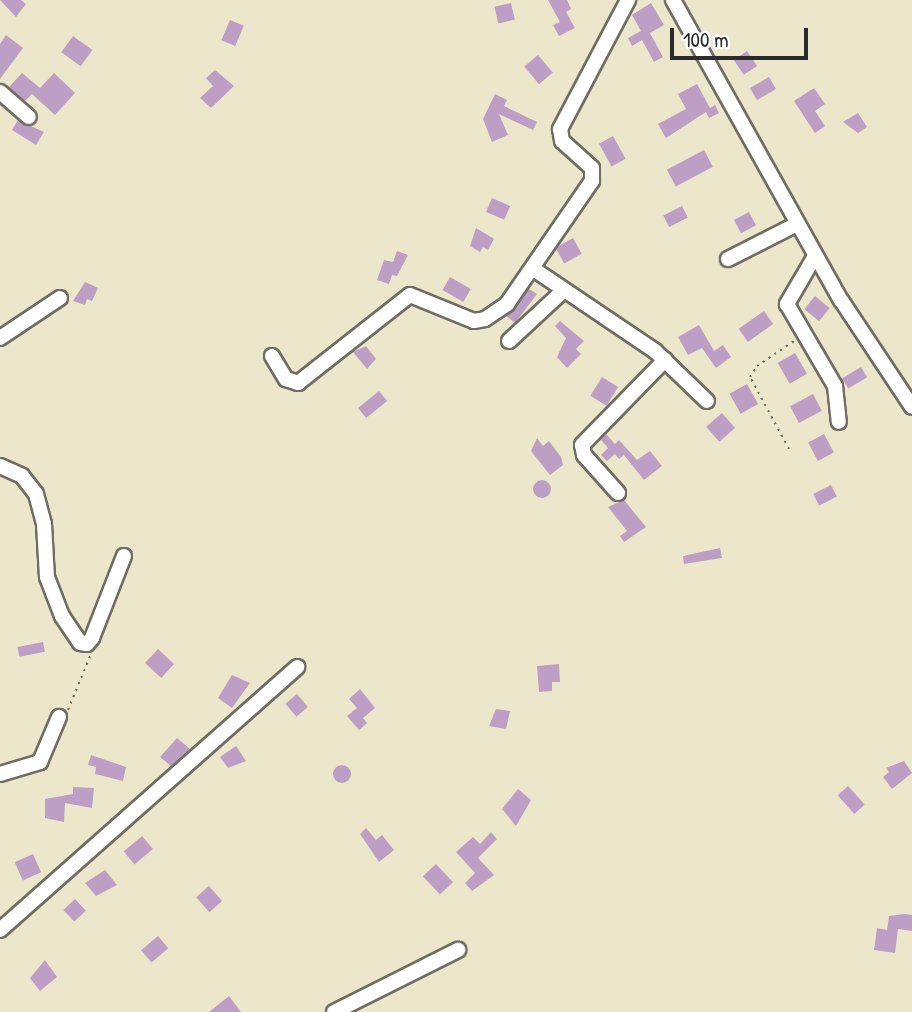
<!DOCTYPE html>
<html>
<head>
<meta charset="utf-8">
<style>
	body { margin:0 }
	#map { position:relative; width:912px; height:1012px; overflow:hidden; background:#ece7ca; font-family:"Patrick Hand",sans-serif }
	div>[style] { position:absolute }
	.building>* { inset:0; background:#bd9fc6; transform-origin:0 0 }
	.round { border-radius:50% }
	.path>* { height:2px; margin-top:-1px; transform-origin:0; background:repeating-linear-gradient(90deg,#6f6d63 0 2px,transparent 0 7px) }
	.roads { filter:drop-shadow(2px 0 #6f6d63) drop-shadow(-2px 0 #6f6d63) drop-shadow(0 2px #6f6d63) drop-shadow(0 -2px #6f6d63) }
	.minor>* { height:14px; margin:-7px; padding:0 7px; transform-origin:7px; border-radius:7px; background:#fff }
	span { translate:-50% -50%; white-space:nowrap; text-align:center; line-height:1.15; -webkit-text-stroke:5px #fff; paint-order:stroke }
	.scale { position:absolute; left:670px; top:28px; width:138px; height:32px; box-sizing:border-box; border:4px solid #2b2b2b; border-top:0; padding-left:9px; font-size:21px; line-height:24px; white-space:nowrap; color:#2b2b2b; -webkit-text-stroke:5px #fff; paint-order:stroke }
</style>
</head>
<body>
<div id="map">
	<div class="building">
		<div style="clip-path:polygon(0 0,21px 0,26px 4px,16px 17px)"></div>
		<div style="clip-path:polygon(548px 0,567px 0,571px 9px,566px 12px,575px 28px,559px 36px,553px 25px,560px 22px)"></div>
		<div style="left:511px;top:3px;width:17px;height:17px;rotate:77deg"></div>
		<div style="clip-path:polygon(651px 3px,664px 25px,650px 33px,663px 57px,654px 62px,642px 40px,632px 46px,628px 38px,641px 31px,632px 15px)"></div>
		<div style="left:230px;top:20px;width:15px;height:22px;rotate:23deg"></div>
		<div style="clip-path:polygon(6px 35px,23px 48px,0 79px,0 44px)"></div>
		<div style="left:73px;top:36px;width:24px;height:20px;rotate:36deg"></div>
		<div style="left:747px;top:51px;width:18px;height:16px;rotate:56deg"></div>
		<div style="left:538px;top:55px;width:23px;height:18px;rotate:50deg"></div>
		<div style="clip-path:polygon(215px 70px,234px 86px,211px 108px,200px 98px,213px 86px,206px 78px)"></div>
		<div style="clip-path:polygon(22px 73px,40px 88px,54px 73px,75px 93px,55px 115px,32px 94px,25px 101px,9px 87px)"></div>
		<div style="left:769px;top:77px;width:14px;height:22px;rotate:60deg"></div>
		<div style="clip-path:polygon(697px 84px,710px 108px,715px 105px,719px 113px,709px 118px,706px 112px,666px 138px,658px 124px,686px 109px,678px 94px)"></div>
		<div style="clip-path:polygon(814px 88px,825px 104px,815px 111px,825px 126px,815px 133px,794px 101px)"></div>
		<div style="clip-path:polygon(495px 94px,507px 100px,504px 106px,537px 122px,533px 130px,499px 114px,508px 135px,492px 142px,483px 119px)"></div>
		<div style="clip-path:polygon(858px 113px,867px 127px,858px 133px,843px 122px)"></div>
		<div style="clip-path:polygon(18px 120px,44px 132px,36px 145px,12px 130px)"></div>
		<div style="left:613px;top:136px;width:26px;height:16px;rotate:61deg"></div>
		<div style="left:704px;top:150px;width:19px;height:42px;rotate:62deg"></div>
		<div style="left:492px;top:198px;width:20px;height:15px;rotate:24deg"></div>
		<div style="left:682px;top:206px;width:13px;height:21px;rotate:63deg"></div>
		<div style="left:749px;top:212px;width:15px;height:17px;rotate:62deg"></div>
		<div style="clip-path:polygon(476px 228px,494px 239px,488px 250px,483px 247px,480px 252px,470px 246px)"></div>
		<div style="left:573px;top:238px;width:18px;height:20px;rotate:61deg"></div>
		<div style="clip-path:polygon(397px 251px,408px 255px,397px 276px,392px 275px,389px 284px,377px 280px,384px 260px,393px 262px)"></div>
		<div style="left:450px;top:277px;width:24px;height:15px;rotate:30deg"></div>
		<div style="clip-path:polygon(85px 282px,98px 288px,92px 301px,87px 299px,85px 305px,73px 301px)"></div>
		<div style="clip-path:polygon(529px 289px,537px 294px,515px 323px,506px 316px)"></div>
		<div style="left:815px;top:296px;width:19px;height:17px;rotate:39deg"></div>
		<div style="left:764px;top:311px;width:16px;height:31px;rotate:55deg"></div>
		<div style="clip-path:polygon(560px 321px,584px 341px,576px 349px,581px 354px,567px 368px,557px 357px,566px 338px,555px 326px)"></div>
		<div style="clip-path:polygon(699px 325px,714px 351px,723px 345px,731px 357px,716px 368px,702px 348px,688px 355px,678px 337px)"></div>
		<div style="clip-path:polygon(366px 346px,376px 359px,367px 369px,353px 352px)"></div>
		<div style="left:795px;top:353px;width:24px;height:20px;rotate:60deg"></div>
		<div style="left:861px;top:367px;width:12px;height:22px;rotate:59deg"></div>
		<div style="left:602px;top:377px;width:19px;height:22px;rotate:32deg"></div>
		<div style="left:747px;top:384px;width:23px;height:20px;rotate:61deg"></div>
		<div style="left:379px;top:391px;width:13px;height:27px;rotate:51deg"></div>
		<div style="left:813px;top:394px;width:19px;height:26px;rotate:62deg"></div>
		<div style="left:722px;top:413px;width:20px;height:21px;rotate:49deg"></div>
		<div style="clip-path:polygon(606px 434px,615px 444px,619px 440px,637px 460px,650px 451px,662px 466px,644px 480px,624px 455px,619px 459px,615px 454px,607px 461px,601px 455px,608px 448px,601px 440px)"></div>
		<div style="left:824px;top:434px;width:21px;height:18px;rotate:62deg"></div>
		<div style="clip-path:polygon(537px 438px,543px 446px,549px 441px,561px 457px,563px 465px,550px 475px,531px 451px)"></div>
		<div class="round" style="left:533px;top:480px;width:18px;height:18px"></div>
		<div style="left:831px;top:485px;width:13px;height:20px;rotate:63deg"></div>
		<div style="clip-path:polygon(624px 500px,646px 527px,624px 542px,620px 536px,627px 531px,608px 507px)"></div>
		<div style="clip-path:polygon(720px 548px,722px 558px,684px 564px,683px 556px)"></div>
		<div style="left:43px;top:642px;width:10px;height:26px;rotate:79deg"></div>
		<div style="left:158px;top:649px;width:22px;height:19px;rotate:43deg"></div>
		<div style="clip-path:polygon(559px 664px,560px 682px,552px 682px,552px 691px,539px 692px,537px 666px)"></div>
		<div style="clip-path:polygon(232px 675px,250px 683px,232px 708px,218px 698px)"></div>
		<div style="clip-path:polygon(360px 689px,375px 708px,363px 718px,367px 723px,359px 730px,347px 716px,357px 708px,349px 699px)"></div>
		<div style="left:297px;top:694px;width:17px;height:15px;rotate:50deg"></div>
		<div style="clip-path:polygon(496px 709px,510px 711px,506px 729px,489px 726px)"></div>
		<div style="clip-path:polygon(177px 738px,190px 749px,171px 766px,160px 757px)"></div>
		<div style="clip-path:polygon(236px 746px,246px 761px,228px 768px,220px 757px)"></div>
		<div style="clip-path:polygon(91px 755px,126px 767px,123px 781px,95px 774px,96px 767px,88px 765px)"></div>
		<div style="clip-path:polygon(904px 761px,912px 773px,892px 789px,883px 777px,889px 772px,886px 768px)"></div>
		<div class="round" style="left:333px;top:765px;width:18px;height:18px"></div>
		<div style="left:848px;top:786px;width:25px;height:14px;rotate:48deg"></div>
		<div style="clip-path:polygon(73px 787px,94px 788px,92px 808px,65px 803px,64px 822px,45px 818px,45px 799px,73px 794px)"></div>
		<div style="clip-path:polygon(518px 789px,531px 800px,516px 826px,502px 809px)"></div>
		<div style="clip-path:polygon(366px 828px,376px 840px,382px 835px,394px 850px,379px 862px,360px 834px)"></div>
		<div style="clip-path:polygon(491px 832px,497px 839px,478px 858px,494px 875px,472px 891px,465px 883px,475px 873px,456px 852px,473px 837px,480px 844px)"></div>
		<div style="left:142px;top:836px;width:17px;height:24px;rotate:50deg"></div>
		<div style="left:33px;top:854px;width:20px;height:20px;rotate:66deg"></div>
		<div style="left:436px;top:864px;width:25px;height:18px;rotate:47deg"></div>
		<div style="clip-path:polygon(105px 870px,117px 885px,96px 896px,85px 883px)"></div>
		<div style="left:209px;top:886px;width:20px;height:17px;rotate:49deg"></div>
		<div style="left:75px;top:899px;width:16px;height:16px;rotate:47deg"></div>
		<div style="clip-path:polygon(905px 914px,912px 915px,912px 931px,898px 929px,895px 953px,874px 950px,877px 928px,887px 930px,889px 916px)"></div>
		<div style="left:158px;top:936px;width:16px;height:22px;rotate:50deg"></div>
		<div style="clip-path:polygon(45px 960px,57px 977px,40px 991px,30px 978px)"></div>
		<div style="clip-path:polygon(229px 996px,241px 1012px,209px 1012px)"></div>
	</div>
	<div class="path">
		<div style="left:789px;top:449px;width:82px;rotate:-118.4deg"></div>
		<div style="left:750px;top:377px;width:13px;rotate:-58deg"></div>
		<div style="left:757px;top:366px;width:45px;rotate:-34deg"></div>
		<div style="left:68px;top:710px;width:61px;rotate:-67.7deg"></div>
	</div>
	<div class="roads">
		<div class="minor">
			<div style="left:673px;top:0;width:344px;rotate:60.8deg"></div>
			<div style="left:841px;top:300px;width:128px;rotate:56.4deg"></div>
			<div style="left:0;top:92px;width:38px;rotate:41deg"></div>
			<div style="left:815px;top:256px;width:56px;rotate:120.3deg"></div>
			<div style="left:787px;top:304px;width:95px;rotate:59.7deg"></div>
			<div style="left:835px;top:386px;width:36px;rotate:84deg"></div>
			<div style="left:728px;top:259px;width:77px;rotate:-26.9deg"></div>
			<div style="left:535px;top:270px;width:145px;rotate:34deg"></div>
			<div style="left:655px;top:351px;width:72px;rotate:43.9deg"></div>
			<div style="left:0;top:338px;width:72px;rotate:-33.7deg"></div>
			<div style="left:509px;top:341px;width:72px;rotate:-42.8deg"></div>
			<div style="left:272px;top:356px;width:27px;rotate:59deg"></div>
			<div style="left:286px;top:379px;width:13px;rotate:18deg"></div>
			<div style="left:298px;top:383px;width:142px;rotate:-38.2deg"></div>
			<div style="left:410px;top:295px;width:69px;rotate:22.1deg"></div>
			<div style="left:474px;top:321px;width:11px;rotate:-10deg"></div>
			<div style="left:485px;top:319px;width:27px;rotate:-34deg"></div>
			<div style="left:507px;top:304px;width:150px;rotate:-55.4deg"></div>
			<div style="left:592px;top:181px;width:13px;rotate:-90deg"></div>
			<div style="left:592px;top:168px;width:40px;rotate:-138deg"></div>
			<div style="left:562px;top:141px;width:12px;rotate:-99deg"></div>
			<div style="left:560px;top:129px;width:146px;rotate:-62.2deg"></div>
			<div style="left:0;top:466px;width:24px;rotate:24deg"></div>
			<div style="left:22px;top:476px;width:23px;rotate:52deg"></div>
			<div style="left:36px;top:494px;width:31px;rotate:75deg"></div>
			<div style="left:44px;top:524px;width:53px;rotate:86.8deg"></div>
			<div style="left:47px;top:577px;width:42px;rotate:69deg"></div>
			<div style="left:62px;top:616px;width:32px;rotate:56deg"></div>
			<div style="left:80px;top:643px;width:7px;rotate:8deg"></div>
			<div style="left:87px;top:644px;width:8px;rotate:-50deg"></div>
			<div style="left:92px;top:638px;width:88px;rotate:-68.7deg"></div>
			<div style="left:618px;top:493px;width:51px;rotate:-131.8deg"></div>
			<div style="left:584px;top:455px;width:10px;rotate:-101deg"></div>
			<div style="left:582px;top:445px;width:119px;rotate:-45.7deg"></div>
			<div style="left:0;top:774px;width:42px;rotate:-16.7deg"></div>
			<div style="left:40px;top:762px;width:49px;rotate:-67.1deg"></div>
			<div style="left:0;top:930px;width:397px;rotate:-41.5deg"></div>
			<div style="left:334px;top:1012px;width:139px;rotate:-26.6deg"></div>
		</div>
	</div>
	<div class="scale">100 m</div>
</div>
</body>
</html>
